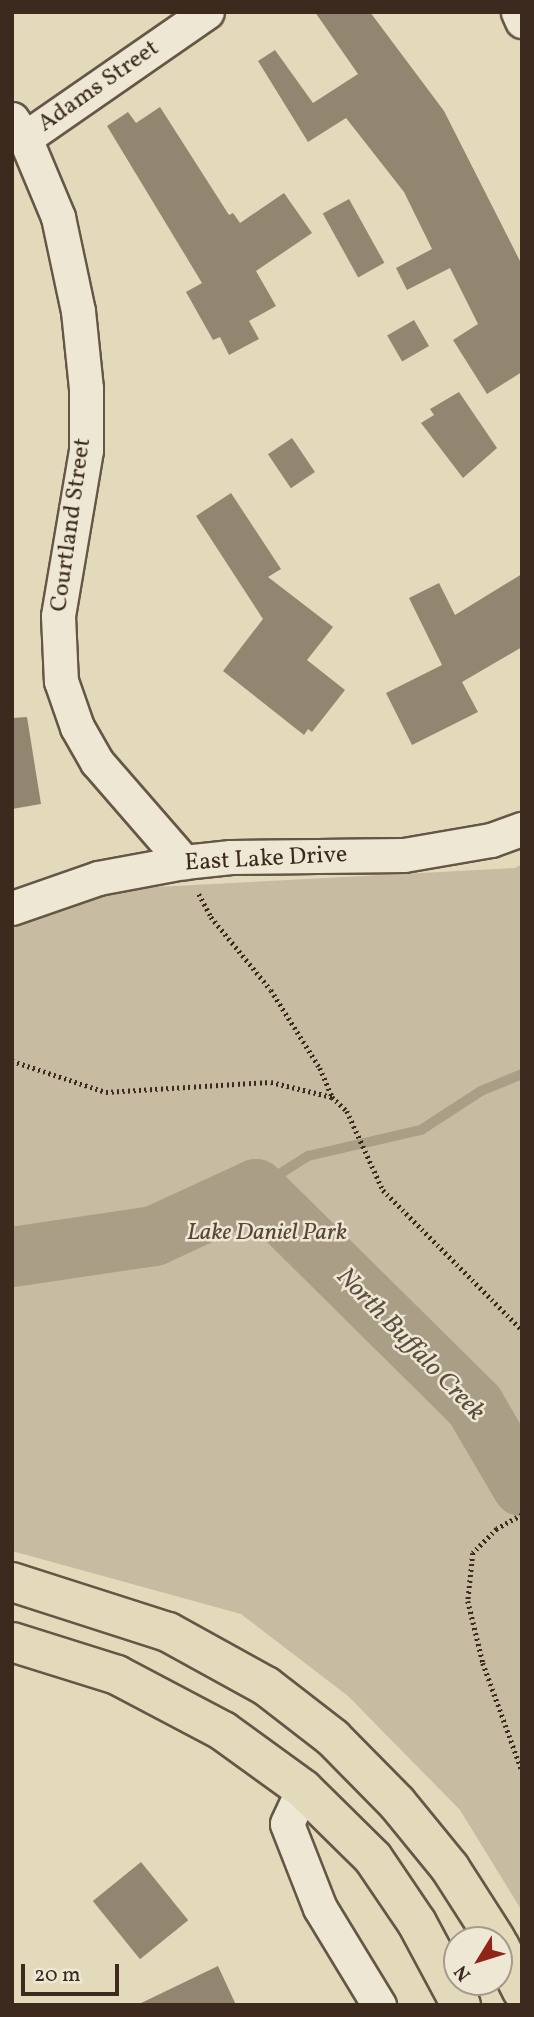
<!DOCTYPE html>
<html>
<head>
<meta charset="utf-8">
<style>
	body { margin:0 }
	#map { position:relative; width:534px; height:2017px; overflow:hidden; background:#e3dabc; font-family:Vollkorn,serif }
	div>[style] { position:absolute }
	.green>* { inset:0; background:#c7bca1 }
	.stream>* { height:10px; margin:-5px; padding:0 5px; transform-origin:5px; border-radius:5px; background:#aa9e87 }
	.river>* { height:60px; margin:-30px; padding:0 30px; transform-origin:30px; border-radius:30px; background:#aa9e87 }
	.building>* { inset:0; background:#938671; transform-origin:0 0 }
	.path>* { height:4.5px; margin-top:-2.25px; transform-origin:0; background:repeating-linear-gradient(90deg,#3c2a1f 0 2px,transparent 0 5.5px) }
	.roads { filter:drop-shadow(2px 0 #665646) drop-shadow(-2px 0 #665646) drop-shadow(0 2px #665646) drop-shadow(0 -2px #665646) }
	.minor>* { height:33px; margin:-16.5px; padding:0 16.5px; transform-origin:16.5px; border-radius:16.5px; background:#ede7d3 }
	.primary>* { height:38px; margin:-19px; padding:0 19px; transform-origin:19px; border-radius:19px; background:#e3dabc }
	span { translate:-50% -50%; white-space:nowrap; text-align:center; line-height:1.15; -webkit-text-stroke:5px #ede7d3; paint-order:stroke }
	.street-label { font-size:24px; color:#3c2a1f }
	.park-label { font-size:24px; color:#584739; font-style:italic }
	.water-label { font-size:26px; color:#5d4d3e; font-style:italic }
	.frame { position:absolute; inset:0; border:14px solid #3c2a1f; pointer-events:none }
	.north { position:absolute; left:443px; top:1926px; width:70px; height:70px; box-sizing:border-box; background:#ede7d3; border:2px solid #a69b8b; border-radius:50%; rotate:232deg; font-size:19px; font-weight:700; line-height:28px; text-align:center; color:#3c2a1f }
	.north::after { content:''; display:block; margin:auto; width:24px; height:32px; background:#8f2418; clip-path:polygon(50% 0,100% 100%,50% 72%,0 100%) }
	.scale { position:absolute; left:21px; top:1964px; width:98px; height:32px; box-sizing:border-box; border:4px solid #3c2a1f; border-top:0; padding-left:9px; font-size:21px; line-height:24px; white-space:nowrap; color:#3c2a1f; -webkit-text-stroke:5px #ede7d3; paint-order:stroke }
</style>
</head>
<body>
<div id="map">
	<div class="green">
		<div style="clip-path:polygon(522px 864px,522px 1911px,460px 1810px,348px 1696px,241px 1614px,12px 1551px,12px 918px,99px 890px,515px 868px)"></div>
	</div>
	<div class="stream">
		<div style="left:256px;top:1189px;width:62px;rotate:-32.4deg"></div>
		<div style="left:308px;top:1156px;width:116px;rotate:-13deg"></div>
		<div style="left:421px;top:1130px;width:72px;rotate:-33deg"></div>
		<div style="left:481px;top:1091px;width:44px;rotate:-22.5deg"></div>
	</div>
	<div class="river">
		<div style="left:12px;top:1257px;width:144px;rotate:-8.4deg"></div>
		<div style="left:154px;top:1236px;width:112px;rotate:-24.7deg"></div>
		<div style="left:256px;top:1189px;width:308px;rotate:44.7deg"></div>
		<div style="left:475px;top:1406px;width:93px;rotate:59.6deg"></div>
	</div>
	<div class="building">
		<div style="clip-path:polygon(315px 12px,370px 12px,444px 111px,522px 265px,522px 372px,487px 394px,453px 340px,478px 324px,450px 268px,407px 290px,396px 268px,432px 249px,404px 192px,346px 118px,308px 142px,258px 61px,275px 50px,313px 103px,358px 74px)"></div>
		<div style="clip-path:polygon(160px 107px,229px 215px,233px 213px,240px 223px,284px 193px,312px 233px,256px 271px,276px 306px,249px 321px,259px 339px,229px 355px,220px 337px,213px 340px,186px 292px,202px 283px,107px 126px,128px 112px,136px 123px)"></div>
		<div style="left:349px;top:199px;width:73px;height:30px;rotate:61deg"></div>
		<div style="left:414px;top:320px;width:30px;height:31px;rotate:60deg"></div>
		<div style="clip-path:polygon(459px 392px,497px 448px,463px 478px,421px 423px,434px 415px,430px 409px)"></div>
		<div style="left:292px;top:438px;width:41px;height:29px;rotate:56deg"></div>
		<div style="clip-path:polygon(231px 493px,281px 569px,268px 577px,333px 627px,307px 660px,345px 690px,312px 732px,308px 729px,304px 735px,223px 671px,263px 619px,196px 516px)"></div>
		<div style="clip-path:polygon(522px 574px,522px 647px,462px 682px,478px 712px,412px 745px,386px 693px,442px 665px,409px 598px,439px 583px,455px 615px)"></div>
		<div style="clip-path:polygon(27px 717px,41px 804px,12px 809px,12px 718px)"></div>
		<div style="left:141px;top:1862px;width:75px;height:62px;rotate:51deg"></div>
		<div style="clip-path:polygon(218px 1966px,236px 2005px,137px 2005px)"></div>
	</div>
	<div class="path">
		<div style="left:199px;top:894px;width:26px;rotate:62deg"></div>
		<div style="left:211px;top:917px;width:94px;rotate:50.6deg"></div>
		<div style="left:271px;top:990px;width:92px;rotate:57.9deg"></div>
		<div style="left:320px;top:1068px;width:30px;rotate:67deg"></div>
		<div style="left:12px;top:1061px;width:99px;rotate:18.3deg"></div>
		<div style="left:106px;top:1092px;width:165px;rotate:-3.5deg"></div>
		<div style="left:271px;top:1082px;width:63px;rotate:13.8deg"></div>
		<div style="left:332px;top:1097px;width:21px;rotate:43deg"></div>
		<div style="left:347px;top:1111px;width:87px;rotate:65.5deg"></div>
		<div style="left:383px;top:1190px;width:197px;rotate:45.2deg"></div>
		<div style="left:522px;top:1515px;width:29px;rotate:151deg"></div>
		<div style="left:497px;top:1529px;width:34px;rotate:135deg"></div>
		<div style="left:473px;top:1553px;width:48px;rotate:95.9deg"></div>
		<div style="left:468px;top:1601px;width:64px;rotate:76.4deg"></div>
		<div style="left:483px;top:1663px;width:115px;rotate:70.1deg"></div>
	</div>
	<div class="roads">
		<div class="minor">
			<div style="left:518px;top:12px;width:10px;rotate:66deg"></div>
			<div style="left:12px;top:119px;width:23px;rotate:56deg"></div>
			<div style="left:25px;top:138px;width:86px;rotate:67.3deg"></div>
			<div style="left:58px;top:217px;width:96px;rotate:78deg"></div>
			<div style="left:78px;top:311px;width:77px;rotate:84.1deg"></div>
			<div style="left:86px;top:388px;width:62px;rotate:90deg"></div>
			<div style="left:86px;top:450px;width:168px;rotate:99.6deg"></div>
			<div style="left:58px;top:616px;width:65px;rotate:87.4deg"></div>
			<div style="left:61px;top:681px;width:49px;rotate:70.8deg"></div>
			<div style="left:77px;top:727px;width:40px;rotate:60.3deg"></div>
			<div style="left:97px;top:762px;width:133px;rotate:49deg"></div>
			<div style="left:25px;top:138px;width:221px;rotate:-34.7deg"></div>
			<div style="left:12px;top:908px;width:91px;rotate:-19.2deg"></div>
			<div style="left:98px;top:878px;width:87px;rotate:-10.5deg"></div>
			<div style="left:184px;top:862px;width:47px;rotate:-6.1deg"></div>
			<div style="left:231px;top:857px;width:173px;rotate:-0.7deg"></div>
			<div style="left:404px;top:855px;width:88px;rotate:-9.8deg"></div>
			<div style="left:491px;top:840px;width:33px;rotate:-20deg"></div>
			<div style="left:303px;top:1789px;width:38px;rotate:115deg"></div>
			<div style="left:287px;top:1824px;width:90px;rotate:68.6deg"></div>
			<div style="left:320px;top:1908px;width:114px;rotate:58.7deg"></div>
		</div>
		<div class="primary">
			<div style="left:12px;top:1582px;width:164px;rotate:17.8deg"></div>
			<div style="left:168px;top:1632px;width:112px;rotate:28.9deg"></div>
			<div style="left:266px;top:1686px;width:85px;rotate:37.8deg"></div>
			<div style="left:333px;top:1738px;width:91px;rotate:45.4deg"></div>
			<div style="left:397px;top:1803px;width:84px;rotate:50.8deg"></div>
			<div style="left:450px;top:1868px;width:85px;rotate:57.4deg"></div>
			<div style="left:12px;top:1642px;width:110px;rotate:17.4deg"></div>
			<div style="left:117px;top:1675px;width:120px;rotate:27.8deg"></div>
			<div style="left:223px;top:1731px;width:99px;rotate:35.9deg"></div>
			<div style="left:303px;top:1789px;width:98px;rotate:44.6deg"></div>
			<div style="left:373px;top:1858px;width:78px;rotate:55.9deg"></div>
			<div style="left:417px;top:1923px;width:93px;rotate:61.8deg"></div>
			<div style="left:499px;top:1945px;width:51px;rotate:63.4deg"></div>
		</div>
	</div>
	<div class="street-label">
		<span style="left:99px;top:87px;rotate:-35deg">Adams Street</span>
		<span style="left:72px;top:525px;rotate:-82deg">Courtland Street</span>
		<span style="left:266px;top:860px;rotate:-3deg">East Lake Drive</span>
	</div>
	<div class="park-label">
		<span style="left:267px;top:1234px">Lake Daniel Park</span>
	</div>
	<div class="water-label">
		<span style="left:410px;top:1345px;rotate:46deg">North Buffalo Creek</span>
	</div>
	<div class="frame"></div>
	<div class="north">N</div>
	<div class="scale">20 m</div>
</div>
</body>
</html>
